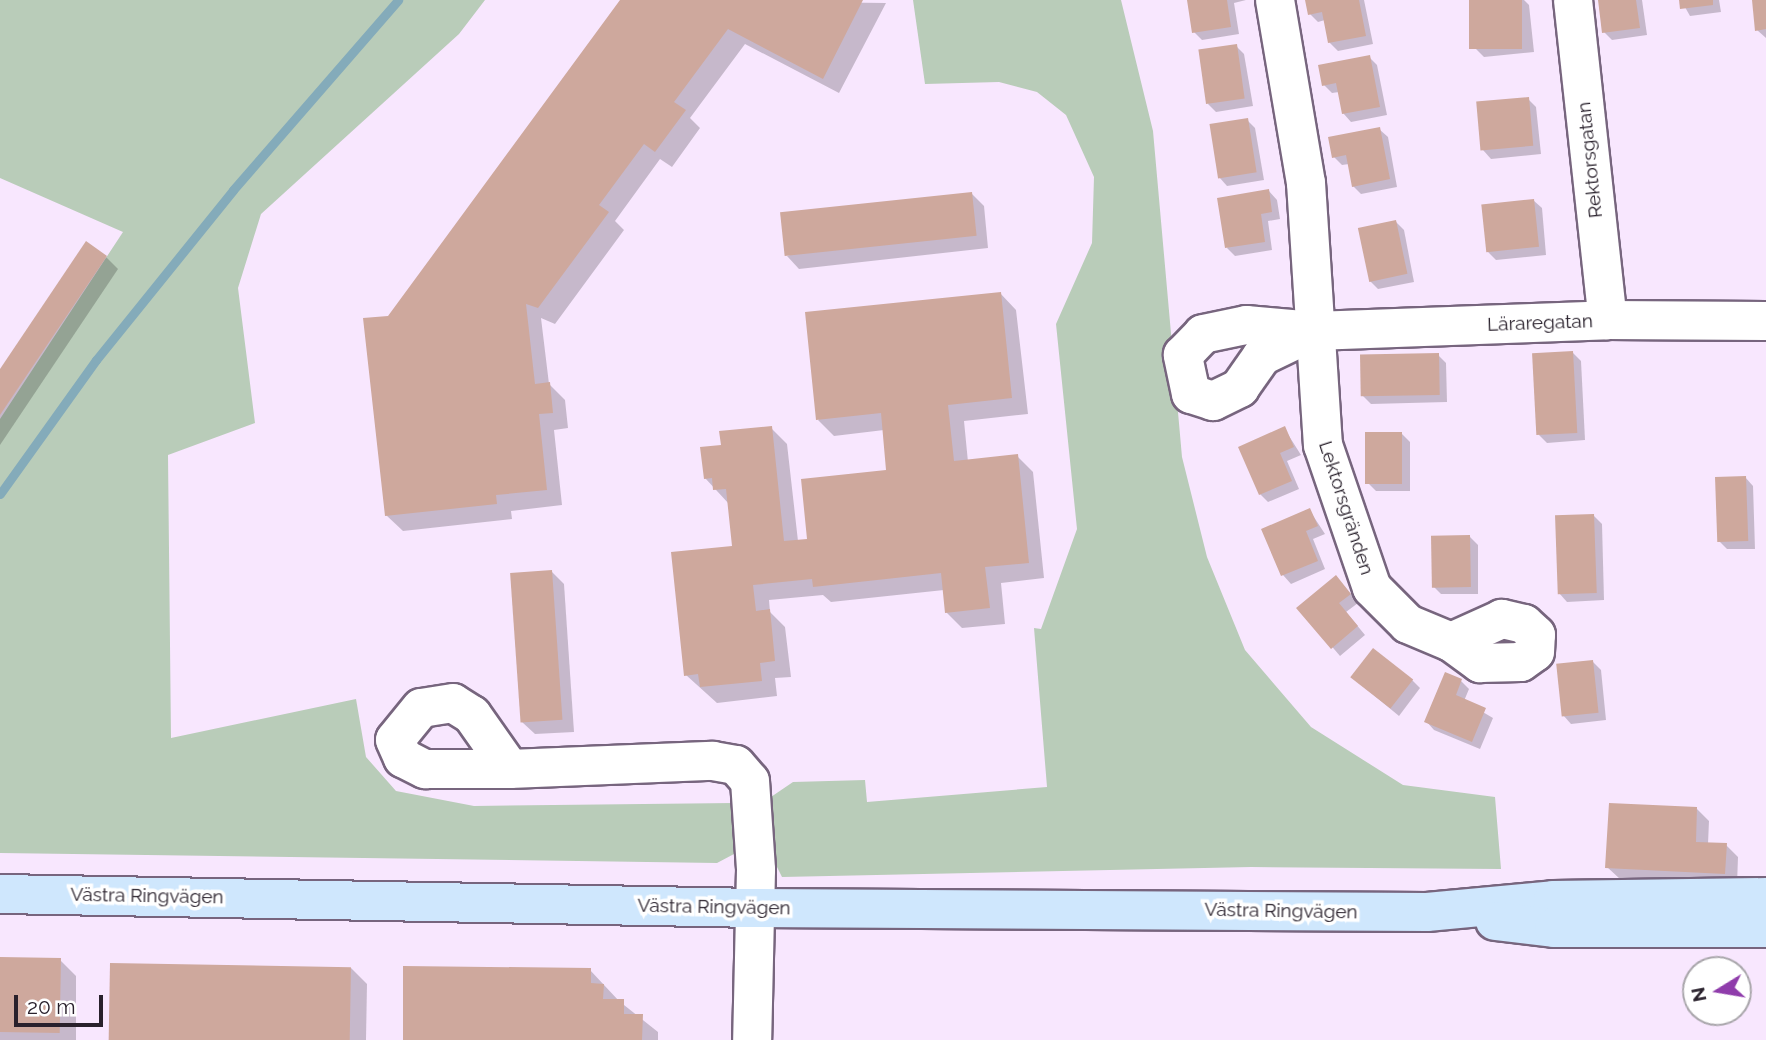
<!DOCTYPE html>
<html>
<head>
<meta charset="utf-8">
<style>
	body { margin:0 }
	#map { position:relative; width:1766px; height:1040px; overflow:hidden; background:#f8e7fe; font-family:Raleway,sans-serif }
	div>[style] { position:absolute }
	.green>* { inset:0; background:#b9ccb9 }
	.shadow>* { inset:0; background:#0003 }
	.stream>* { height:9px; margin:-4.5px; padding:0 4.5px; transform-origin:4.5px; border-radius:4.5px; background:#84abba }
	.building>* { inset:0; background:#cea89d; transform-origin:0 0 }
	.roads { filter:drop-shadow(2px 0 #77657e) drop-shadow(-2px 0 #77657e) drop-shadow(0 2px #77657e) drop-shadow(0 -2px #77657e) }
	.minor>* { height:38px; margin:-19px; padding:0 19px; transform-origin:19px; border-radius:19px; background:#fff }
	.major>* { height:38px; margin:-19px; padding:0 19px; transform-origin:19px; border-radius:19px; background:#cfe7fd }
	span { translate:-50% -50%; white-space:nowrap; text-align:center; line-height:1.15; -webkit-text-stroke:7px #fff; paint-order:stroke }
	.street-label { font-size:19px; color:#29212c }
	.north { position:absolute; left:1682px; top:956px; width:70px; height:70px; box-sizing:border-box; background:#fff; border:2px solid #a9a6ab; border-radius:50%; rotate:259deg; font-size:19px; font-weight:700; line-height:28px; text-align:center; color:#29212c }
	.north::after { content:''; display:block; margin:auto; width:24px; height:32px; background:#8f3cab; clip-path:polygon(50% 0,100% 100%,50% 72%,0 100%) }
	.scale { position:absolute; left:14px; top:995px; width:89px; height:32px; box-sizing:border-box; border:4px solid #29212c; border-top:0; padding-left:9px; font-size:21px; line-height:24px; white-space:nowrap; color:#29212c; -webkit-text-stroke:5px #fff; paint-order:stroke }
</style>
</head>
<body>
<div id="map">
	<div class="green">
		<div style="clip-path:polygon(0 0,485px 0,459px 34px,261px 214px,238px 288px,255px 423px,168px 455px,171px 738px,356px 699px,366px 757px,396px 791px,474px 806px,734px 803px,734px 854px,717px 863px,0 853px,0 419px,123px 232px,0 178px)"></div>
		<div style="clip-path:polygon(913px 0,1121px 0,1153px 131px,1182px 457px,1207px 557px,1245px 650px,1311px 727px,1403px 785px,1495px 797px,1501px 869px,1251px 867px,782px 877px,768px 849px,768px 799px,793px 782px,865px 780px,867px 802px,1047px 787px,1034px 628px,1041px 629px,1077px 529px,1056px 324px,1092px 243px,1094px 177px,1066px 115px,1037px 92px,999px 82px,925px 84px)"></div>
	</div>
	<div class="shadow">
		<div style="clip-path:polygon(622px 0,886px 3px,839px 93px,745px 44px,690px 118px,700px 128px,672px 167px,660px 159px,615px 221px,624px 230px,555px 324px,541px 318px,549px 384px,565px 400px,568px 428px,554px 430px,562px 505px,511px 511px,512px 519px,403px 531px,386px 515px,389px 318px)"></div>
		<div style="clip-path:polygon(1189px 0,1246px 0,1234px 3px,1239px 34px,1202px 40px,1194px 32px)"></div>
		<div style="clip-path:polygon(1307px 0,1364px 0,1373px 44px,1338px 51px,1329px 42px,1325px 20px,1318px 22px,1310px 14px)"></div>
		<div style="clip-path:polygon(1493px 0,1524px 0,1529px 5px,1534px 52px,1484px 57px,1476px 49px)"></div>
		<div style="clip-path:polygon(1599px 0,1642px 0,1647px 35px,1612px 40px,1604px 32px)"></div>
		<div style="clip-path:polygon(1681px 0,1719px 0,1721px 12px,1690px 16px)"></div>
		<div style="clip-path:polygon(1754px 0,1766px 0,1766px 38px,1757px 30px)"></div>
		<div style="clip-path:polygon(1236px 46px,1244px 54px,1253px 106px,1216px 112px,1208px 104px)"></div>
		<div style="clip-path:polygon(1369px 57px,1377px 65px,1387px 115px,1351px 122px,1343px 113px,1339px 92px,1332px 93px,1324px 85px)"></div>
		<div style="clip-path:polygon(1528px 99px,1536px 107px,1541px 154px,1491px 159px,1483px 150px)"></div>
		<div style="clip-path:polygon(1247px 120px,1255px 128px,1264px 180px,1227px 186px,1219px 177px)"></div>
		<div style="clip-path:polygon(1379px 129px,1388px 137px,1397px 187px,1361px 194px,1353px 186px,1349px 164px,1342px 165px,1334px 157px)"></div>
		<div style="clip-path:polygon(1269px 191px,1277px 200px,1280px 219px,1268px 221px,1272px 250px,1235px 256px,1227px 248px)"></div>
		<div style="clip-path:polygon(972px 194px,984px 206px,988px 248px,799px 269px,787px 256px)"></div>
		<div style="clip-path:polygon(1533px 200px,1542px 208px,1546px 255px,1496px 260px,1488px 252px)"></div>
		<div style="clip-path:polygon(1395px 221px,1404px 230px,1414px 282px,1378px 289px,1370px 281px)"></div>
		<div style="clip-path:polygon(106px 257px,118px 269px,0 445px,0 372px)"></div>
		<div style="clip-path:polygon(1000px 293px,1016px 310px,1028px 414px,964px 421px,968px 462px,1017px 456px,1033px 472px,1044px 578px,1001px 583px,1005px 624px,962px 628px,946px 612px,944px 590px,831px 602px,823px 595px,769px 600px,770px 612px,785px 627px,791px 677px,775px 678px,777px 696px,717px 703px,686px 675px,734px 547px,729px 504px,705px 478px,723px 447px,771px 428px,787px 444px,798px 541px,809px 540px,888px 471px,884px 430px,834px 436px,818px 420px)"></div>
		<div style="clip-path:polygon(1573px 353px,1581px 361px,1585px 440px,1547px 443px,1539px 435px)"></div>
		<div style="clip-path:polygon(1438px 355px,1446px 363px,1447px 402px,1371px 404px,1363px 396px)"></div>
		<div style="clip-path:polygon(1284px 428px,1301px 455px,1287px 461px,1299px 489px,1268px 502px,1260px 494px)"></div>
		<div style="clip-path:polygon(1402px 434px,1410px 442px,1410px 491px,1376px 491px,1368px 483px)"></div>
		<div style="clip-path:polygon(1745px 477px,1753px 486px,1755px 549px,1727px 549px,1719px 541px)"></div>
		<div style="clip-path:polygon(1310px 511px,1325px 534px,1313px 539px,1325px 569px,1291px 584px,1283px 575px,1264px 530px)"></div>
		<div style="clip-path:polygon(1594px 516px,1602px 524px,1604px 600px,1567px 602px,1559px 593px)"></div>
		<div style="clip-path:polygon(1470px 537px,1478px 545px,1478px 594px,1441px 594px,1433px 586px)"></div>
		<div style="clip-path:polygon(552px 572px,564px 584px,574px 732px,535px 734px,522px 722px)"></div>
		<div style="clip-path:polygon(1344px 586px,1358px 603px,1346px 612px,1365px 635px,1340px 656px,1299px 608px)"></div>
		<div style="clip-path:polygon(1593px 662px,1601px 670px,1606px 720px,1571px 724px,1563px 715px)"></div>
		<div style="clip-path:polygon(1353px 678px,1412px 680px,1420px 688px,1399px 716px)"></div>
		<div style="clip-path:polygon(1461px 681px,1469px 689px,1464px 701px,1493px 718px,1480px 749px,1434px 730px,1426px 721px)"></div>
		<div style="clip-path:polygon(1697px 809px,1709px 821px,1708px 844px,1726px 845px,1738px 857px,1737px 885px,1620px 879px,1607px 867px)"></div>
		<div style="clip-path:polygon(0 959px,60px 960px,76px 976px,76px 1040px,0 1040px)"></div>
		<div style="clip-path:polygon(351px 968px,367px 984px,366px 1040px,111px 1040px)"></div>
		<div style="clip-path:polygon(590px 970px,619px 1001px,658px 1032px,658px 1040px,404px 1040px)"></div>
	</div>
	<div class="stream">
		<div style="left:0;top:494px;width:165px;rotate:-54.4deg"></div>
		<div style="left:96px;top:360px;width:218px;rotate:-51.1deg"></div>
		<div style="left:233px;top:190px;width:252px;rotate:-49deg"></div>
	</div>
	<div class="building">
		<div style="clip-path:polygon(620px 0,863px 0,823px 79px,728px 29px,674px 102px,686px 110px,655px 152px,644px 144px,599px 205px,609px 212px,538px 308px,526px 304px,535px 384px,550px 382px,553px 413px,539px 414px,547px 490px,496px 495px,497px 504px,385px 516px,363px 318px,388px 316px)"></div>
		<div style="clip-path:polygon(1187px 0,1227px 0,1231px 27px,1192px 33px)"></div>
		<div style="clip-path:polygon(1305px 0,1359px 0,1366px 36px,1328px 43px,1322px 12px,1308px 15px)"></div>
		<div style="left:1469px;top:0;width:53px;height:49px"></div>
		<div style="clip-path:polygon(1598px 0,1636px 0,1640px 28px,1602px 33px)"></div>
		<div style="clip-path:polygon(1679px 0,1713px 0,1713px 5px,1680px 9px)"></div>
		<div style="clip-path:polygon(1752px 0,1766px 0,1766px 29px,1755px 31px)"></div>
		<div style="left:1237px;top:44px;width:55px;height:39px;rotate:82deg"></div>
		<div style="clip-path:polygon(1370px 55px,1380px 107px,1342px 114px,1336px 83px,1322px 86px,1318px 65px)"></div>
		<div style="left:1529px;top:97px;width:49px;height:53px;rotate:85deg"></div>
		<div style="left:1248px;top:118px;width:55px;height:39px;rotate:81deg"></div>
		<div style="clip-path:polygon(1380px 127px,1390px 179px,1352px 187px,1346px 155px,1332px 158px,1328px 137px)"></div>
		<div style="clip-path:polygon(1269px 189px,1272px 212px,1261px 214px,1265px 242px,1225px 248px,1217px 198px)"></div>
		<div style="left:972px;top:192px;width:44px;height:193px;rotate:84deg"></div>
		<div style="left:1534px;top:199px;width:48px;height:53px;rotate:84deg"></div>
		<div style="left:1396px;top:220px;width:55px;height:39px;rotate:78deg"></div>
		<div style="clip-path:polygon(86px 241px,107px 256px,0 415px,0 369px)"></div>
		<div style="clip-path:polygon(1001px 292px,1012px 398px,948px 405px,954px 461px,1018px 454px,1029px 563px,985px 567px,990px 608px,945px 613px,941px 573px,813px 587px,812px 579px,753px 585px,756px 611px,770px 609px,775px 661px,760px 663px,762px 681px,700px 687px,698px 674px,684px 676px,671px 552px,732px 546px,726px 489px,713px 490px,712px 478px,704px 479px,700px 447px,721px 445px,719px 431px,772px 426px,784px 541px,807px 539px,801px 479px,886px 470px,881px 413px,816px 420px,805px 312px)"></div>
		<div style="left:1573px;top:351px;width:82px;height:41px;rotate:87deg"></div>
		<div style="left:1439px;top:353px;width:42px;height:79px;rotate:89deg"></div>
		<div style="clip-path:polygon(1285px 426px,1294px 447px,1280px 453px,1292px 481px,1259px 495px,1238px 447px)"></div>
		<div style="left:1365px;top:432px;width:37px;height:52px"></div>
		<div style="left:1746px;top:476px;width:65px;height:31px;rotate:88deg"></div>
		<div style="clip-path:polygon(1310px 508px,1318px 526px,1306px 531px,1318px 561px,1281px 576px,1261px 529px)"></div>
		<div style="left:1594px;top:514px;width:79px;height:39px;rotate:88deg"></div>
		<div style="left:1470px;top:535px;width:52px;height:39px;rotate:89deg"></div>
		<div style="left:552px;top:570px;width:150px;height:42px;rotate:86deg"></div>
		<div style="clip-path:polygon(1336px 575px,1351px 594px,1339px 603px,1358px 626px,1331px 649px,1296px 608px)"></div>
		<div style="left:1373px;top:648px;width:51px;height:37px;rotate:38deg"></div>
		<div style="left:1593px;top:660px;width:53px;height:37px;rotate:84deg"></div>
		<div style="clip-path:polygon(1445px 672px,1462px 679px,1456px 695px,1486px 708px,1472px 742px,1424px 722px)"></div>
		<div style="clip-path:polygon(1609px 803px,1697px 807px,1696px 842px,1727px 843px,1725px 874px,1605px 868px)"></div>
		<div style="left:0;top:957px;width:61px;height:75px;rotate:1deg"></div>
		<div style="left:110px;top:963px;width:241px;height:77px;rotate:1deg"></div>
		<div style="clip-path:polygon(403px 966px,591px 968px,591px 983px,604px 984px,603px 999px,624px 999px,624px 1014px,643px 1014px,642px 1040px,403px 1040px)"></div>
	</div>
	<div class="roads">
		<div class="minor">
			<div style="left:1275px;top:0;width:186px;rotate:80.4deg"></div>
			<div style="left:1306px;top:183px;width:263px;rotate:86.3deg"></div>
			<div style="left:1323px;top:445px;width:151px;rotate:71.1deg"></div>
			<div style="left:1372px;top:588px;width:51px;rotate:45deg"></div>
			<div style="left:1408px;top:624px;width:47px;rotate:22.7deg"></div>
			<div style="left:1451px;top:642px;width:36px;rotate:36deg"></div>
			<div style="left:1480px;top:663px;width:41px;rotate:-1.4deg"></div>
			<div style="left:1521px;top:662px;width:17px;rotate:-36deg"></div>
			<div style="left:1535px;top:652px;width:17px;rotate:-87deg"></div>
			<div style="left:1536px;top:635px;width:16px;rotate:-137deg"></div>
			<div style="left:1524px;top:624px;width:23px;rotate:-167deg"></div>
			<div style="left:1502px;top:619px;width:56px;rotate:155.7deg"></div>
			<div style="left:1573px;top:0;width:322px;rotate:83.8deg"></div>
			<div style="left:1314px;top:331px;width:58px;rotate:154.3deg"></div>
			<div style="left:1262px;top:356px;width:39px;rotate:125deg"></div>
			<div style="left:1240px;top:388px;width:30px;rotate:154deg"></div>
			<div style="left:1213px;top:401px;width:23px;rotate:-162deg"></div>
			<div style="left:1191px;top:394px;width:40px;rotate:-102deg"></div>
			<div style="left:1183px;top:355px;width:29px;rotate:-46deg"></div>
			<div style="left:1203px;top:334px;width:44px;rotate:-11.8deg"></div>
			<div style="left:1246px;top:325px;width:68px;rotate:5deg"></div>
			<div style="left:1314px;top:331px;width:294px;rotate:-2.1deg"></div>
			<div style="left:1608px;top:320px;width:158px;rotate:0.4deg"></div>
			<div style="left:510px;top:769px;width:66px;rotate:-125.1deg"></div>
			<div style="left:472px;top:715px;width:22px;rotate:-148deg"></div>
			<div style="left:453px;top:703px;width:32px;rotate:171deg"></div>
			<div style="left:421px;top:708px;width:41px;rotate:129.1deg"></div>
			<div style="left:395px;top:740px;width:20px;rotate:66deg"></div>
			<div style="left:403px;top:758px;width:25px;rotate:27deg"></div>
			<div style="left:425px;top:769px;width:85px"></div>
			<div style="left:510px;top:769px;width:203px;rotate:-2.3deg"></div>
			<div style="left:713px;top:761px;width:23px;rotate:10deg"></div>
			<div style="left:736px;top:765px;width:21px;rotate:49deg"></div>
			<div style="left:750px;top:781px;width:89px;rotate:86.1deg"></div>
			<div style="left:756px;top:870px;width:170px;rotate:91.3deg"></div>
		</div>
		<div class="major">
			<div style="left:0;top:894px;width:757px;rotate:1.06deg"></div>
			<div style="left:757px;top:908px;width:670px;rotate:0.34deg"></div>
			<div style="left:1427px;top:912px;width:127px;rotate:-5.4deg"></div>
			<div style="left:1553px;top:900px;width:213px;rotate:-0.8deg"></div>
			<div style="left:1495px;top:921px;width:59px;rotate:6.8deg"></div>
			<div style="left:1554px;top:928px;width:212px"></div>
		</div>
	</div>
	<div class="street-label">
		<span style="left:1590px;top:160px;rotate:-96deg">Rektorsgatan</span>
		<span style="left:1540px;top:323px;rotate:-2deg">Läraregatan</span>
		<span style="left:1346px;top:508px;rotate:72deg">Lektorsgränden</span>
		<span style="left:147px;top:896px;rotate:1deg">Västra Ringvägen</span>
		<span style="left:714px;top:907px;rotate:1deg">Västra Ringvägen</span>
		<span style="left:1281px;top:911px;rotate:1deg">Västra Ringvägen</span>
	</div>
	<div class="north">N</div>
	<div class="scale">20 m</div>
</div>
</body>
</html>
